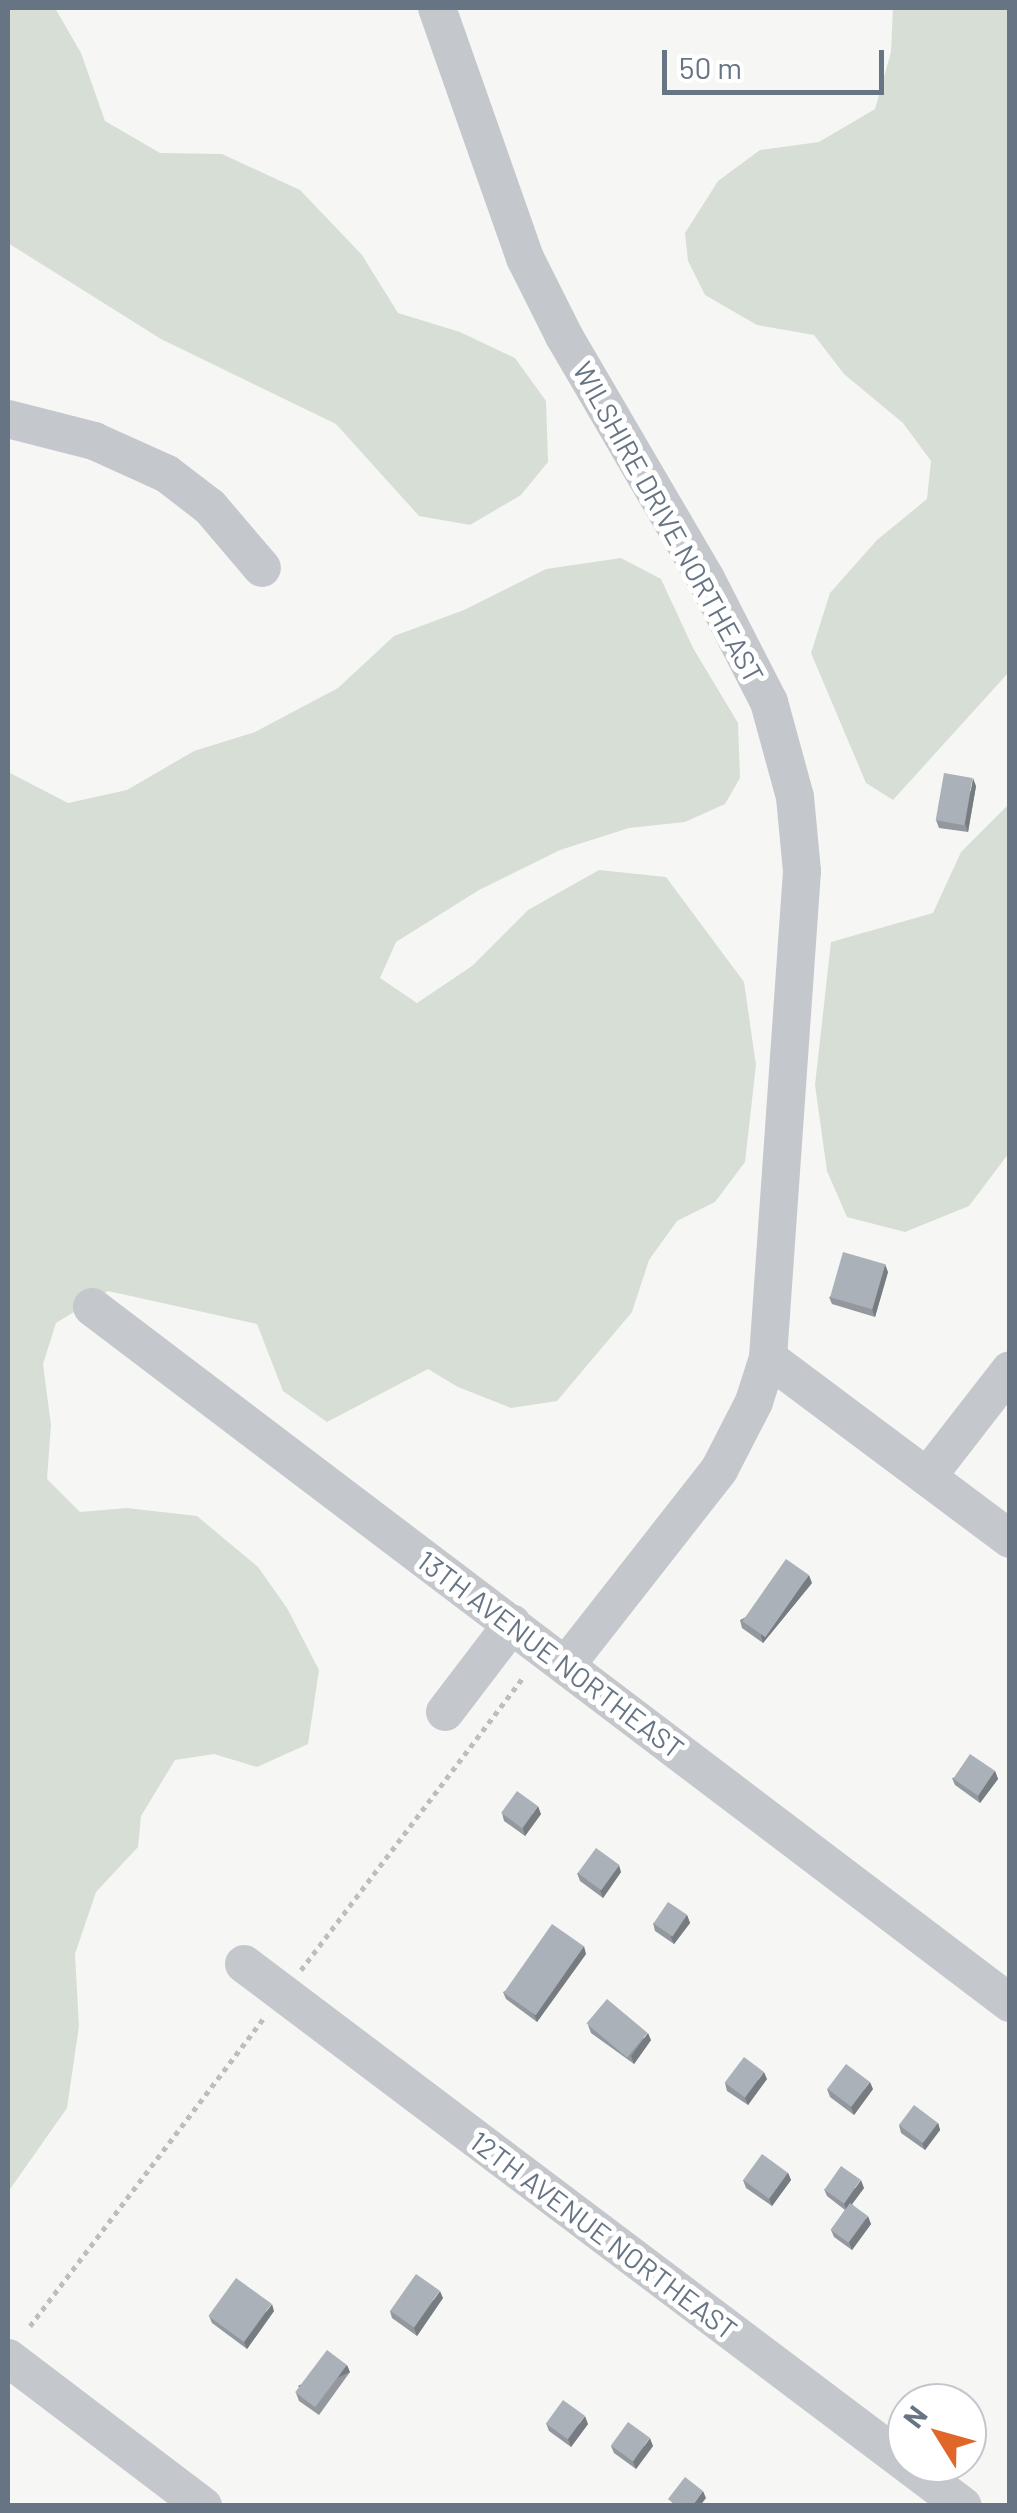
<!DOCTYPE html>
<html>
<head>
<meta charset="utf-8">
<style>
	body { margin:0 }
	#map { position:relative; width:1017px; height:2513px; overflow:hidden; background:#f6f7f4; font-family:Barlow,sans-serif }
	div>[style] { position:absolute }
	.green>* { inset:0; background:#d7ded5 }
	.path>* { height:5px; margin-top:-2.5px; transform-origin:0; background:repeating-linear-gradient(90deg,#bcbec0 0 5px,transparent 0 10px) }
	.minor>* { height:38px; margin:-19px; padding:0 19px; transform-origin:19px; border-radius:19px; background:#c4c7cb }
	.wall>* { inset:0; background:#92989e }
	.shaded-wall>* { inset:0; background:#777c81; transform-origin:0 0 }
	.building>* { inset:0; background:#aab1b8; transform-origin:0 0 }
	span { translate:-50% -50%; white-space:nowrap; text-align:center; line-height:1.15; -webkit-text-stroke:10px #fff; paint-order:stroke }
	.street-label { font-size:28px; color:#667484 }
	.frame { position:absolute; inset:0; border:10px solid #667484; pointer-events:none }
	.north { position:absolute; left:887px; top:2383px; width:100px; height:100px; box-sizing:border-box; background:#fff; border:2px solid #c2c7ce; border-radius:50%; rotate:307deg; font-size:28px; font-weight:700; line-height:40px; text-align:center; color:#667484 }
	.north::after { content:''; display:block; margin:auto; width:35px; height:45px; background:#e0662a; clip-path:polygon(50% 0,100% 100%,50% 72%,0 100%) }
	.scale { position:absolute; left:662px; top:50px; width:222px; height:45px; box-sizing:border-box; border:5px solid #667484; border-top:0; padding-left:12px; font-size:30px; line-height:35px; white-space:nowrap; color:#667484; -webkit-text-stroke:8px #fff; paint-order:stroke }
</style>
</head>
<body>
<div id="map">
	<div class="green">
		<div style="clip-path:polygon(8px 8px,55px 8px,81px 53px,105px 121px,160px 153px,222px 154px,300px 190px,362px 255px,398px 313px,460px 332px,515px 358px,546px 401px,548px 462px,521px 495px,470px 525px,419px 516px,336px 424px,161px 339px,8px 243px)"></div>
		<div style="clip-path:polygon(893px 8px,1010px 8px,1009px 672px,893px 800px,866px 783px,811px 653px,830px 593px,877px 540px,927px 499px,931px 461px,903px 423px,844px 374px,814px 335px,757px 325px,705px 295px,688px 261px,685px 233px,718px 181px,760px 150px,819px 142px,875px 109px,891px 52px)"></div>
		<div style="clip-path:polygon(621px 558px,661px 579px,693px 648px,738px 723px,740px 778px,725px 804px,685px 822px,629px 828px,560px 850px,479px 890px,396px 942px,380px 978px,417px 1003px,472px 966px,528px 910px,599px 870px,666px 877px,744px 982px,756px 1065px,745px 1162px,715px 1202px,677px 1221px,649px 1260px,632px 1312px,557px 1401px,511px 1408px,458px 1387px,428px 1369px,327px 1422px,283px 1391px,257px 1324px,108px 1291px,56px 1323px,43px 1364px,51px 1425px,47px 1479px,80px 1512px,127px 1508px,197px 1516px,258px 1567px,287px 1608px,319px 1670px,308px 1744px,257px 1767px,214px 1754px,175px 1760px,141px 1816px,138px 1847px,96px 1892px,75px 1954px,79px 2026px,67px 2108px,8px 2192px,8px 772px,68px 803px,127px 790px,194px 751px,255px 732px,338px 688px,394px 636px,464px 610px,546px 569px)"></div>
		<div style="clip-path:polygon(1009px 804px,1009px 1153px,969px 1206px,905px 1232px,847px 1217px,827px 1171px,815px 1085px,831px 942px,933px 913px,961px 852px)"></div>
	</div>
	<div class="path">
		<div style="left:301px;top:1970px;width:369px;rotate:-52.8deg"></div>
		<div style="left:30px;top:2326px;width:387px;rotate:-52.8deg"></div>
	</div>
	<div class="minor">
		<div style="left:437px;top:8px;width:265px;rotate:70.6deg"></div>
		<div style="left:525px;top:258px;width:87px;rotate:63.4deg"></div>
		<div style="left:564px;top:336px;width:281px;rotate:59.7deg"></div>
		<div style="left:706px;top:579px;width:138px;rotate:62.9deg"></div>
		<div style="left:769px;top:702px;width:98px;rotate:74.7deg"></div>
		<div style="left:795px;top:797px;width:74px;rotate:84.6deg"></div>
		<div style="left:802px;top:871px;width:488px;rotate:94deg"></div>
		<div style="left:768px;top:1358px;width:46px;rotate:107.7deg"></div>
		<div style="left:754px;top:1402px;width:76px;rotate:117.2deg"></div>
		<div style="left:719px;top:1470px;width:248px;rotate:128.1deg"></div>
		<div style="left:8px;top:419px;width:89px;rotate:14.3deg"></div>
		<div style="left:94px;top:441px;width:80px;rotate:24.3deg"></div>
		<div style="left:167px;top:474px;width:54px;rotate:37.5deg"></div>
		<div style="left:210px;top:507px;width:80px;rotate:49.6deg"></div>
		<div style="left:92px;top:1307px;width:1152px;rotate:37.17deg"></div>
		<div style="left:768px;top:1358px;width:302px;rotate:36.8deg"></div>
		<div style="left:927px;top:1477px;width:135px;rotate:-52.2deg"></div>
		<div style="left:445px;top:1712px;width:111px;rotate:-52.7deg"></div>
		<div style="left:244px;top:1964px;width:900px;rotate:37.01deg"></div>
		<div style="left:8px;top:2358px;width:245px;rotate:37.2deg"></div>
	</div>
	<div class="wall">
		<div style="clip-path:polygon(976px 786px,968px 832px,939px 828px,936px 820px)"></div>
		<div style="clip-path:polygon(888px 1272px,875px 1317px,832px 1304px,829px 1297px)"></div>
		<div style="clip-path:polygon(812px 1583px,763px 1643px,742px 1628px,740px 1620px)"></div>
		<div style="clip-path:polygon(995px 1771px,998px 1779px,980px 1803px,955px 1785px,952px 1778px)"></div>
		<div style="clip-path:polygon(502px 1813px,541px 1814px,525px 1836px,504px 1821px)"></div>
		<div style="clip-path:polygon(621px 1872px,603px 1898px,580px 1881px,577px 1873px)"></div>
		<div style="clip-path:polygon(687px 1915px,690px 1923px,674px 1944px,655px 1931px,653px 1923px)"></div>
		<div style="clip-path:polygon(586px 1954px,537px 2022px,506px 1999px,503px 1992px)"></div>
		<div style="clip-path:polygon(588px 2025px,651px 2040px,634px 2064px,591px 2033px)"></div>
		<div style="clip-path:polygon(767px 2079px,748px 2105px,727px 2091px,725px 2083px)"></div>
		<div style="clip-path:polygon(827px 2089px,873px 2089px,854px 2115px,830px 2097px)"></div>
		<div style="clip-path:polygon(938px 2123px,940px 2130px,925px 2150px,901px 2133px,899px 2125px)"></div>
		<div style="clip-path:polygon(788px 2173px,791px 2180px,772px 2206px,746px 2188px,743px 2180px)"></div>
		<div style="clip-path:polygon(864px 2188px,852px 2204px,871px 2224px,852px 2250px,834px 2237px,831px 2230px,845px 2210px,827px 2196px,824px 2189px)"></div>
		<div style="clip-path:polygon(443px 2298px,417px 2336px,392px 2318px,390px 2311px)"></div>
		<div style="clip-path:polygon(274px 2311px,247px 2349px,212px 2323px,209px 2316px)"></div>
		<div style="clip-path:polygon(350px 2372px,319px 2415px,299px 2401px,296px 2393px)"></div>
		<div style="clip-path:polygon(546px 2423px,588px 2424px,571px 2447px,549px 2431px)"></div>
		<div style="clip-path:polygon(611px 2446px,653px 2446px,636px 2469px,614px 2453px)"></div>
	</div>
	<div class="shaded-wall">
		<div style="clip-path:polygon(973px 778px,976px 786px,968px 832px,965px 824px)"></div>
		<div style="clip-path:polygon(885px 1264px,888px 1272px,875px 1317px,872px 1309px)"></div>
		<div style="clip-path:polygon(809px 1575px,812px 1583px,763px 1643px,761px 1635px)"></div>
		<div style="clip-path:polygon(995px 1771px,998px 1779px,980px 1803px,978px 1796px)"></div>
		<div style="clip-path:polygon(538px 1806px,541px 1814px,525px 1836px,523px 1828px)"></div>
		<div style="clip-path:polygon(619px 1865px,621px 1872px,603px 1898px,600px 1890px)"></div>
		<div style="clip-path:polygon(687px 1915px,690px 1923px,674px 1944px,671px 1937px)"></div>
		<div style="clip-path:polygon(584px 1946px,586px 1954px,537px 2022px,534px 2014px)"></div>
		<div style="clip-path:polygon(648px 2033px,651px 2040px,634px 2064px,631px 2056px)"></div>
		<div style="clip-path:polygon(764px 2072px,767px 2079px,748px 2105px,745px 2098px)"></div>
		<div style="clip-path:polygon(870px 2082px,873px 2089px,854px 2115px,851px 2107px)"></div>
		<div style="clip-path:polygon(938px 2123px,940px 2130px,925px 2150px,922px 2143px)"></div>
		<div style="clip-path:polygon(788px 2173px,791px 2180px,772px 2206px,769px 2199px)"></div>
		<div style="clip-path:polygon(861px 2180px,864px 2188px,847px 2211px,844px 2204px)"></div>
		<div style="clip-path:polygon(868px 2216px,871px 2224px,852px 2250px,849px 2242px)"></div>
		<div style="clip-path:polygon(440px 2291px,443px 2298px,417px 2336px,414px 2328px)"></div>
		<div style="clip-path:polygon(272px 2304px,274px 2311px,247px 2349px,244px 2342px)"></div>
		<div style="left:347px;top:2365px;width:8px;height:53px;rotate:67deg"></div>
		<div style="clip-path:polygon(585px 2416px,588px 2424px,571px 2447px,568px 2439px)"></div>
		<div style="clip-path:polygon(650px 2438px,653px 2446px,636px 2469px,633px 2462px)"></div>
		<div style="clip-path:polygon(703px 2491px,706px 2498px,700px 2506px,692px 2506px)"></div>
	</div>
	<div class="building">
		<div style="left:944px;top:773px;width:29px;height:48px;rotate:10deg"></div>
		<div style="left:843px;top:1252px;width:44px;height:47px;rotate:16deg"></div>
		<div style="left:786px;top:1559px;width:28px;height:76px;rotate:35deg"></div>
		<div style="left:970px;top:1754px;width:30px;height:30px;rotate:34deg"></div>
		<div style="left:517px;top:1791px;width:26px;height:27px;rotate:36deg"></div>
		<div style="left:596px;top:1848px;width:29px;height:31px;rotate:36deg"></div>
		<div style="left:668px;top:1902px;width:23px;height:26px;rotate:34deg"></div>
		<div style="left:552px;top:1924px;width:39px;height:84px;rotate:35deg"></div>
		<div style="left:607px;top:1999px;width:53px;height:32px;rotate:40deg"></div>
		<div style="left:744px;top:2057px;width:25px;height:32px;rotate:37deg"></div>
		<div style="left:846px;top:2064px;width:30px;height:31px;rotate:37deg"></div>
		<div style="left:914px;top:2105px;width:30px;height:25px;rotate:37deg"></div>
		<div style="left:762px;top:2154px;width:32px;height:32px;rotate:36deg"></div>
		<div style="left:841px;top:2166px;width:24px;height:29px;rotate:35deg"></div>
		<div style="left:850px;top:2203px;width:22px;height:33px;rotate:36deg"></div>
		<div style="left:416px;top:2274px;width:29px;height:45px;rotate:35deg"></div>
		<div style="left:236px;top:2278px;width:44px;height:47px;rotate:36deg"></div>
		<div style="left:327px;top:2350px;width:25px;height:53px;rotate:37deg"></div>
		<div style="left:563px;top:2400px;width:27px;height:29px;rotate:36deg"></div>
		<div style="left:628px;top:2422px;width:27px;height:29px;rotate:36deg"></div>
		<div style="clip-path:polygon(685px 2477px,703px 2491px,692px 2506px,676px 2506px,668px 2499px)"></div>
	</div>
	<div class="street-label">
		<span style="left:669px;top:522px;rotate:61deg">WILSHIRE DRIVE NORTHEAST</span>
		<span style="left:551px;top:1654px;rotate:37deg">13TH AVENUE NORTHEAST</span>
		<span style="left:604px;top:2235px;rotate:37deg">12TH AVENUE NORTHEAST</span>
	</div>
	<div class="frame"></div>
	<div class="north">N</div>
	<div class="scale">50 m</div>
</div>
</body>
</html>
